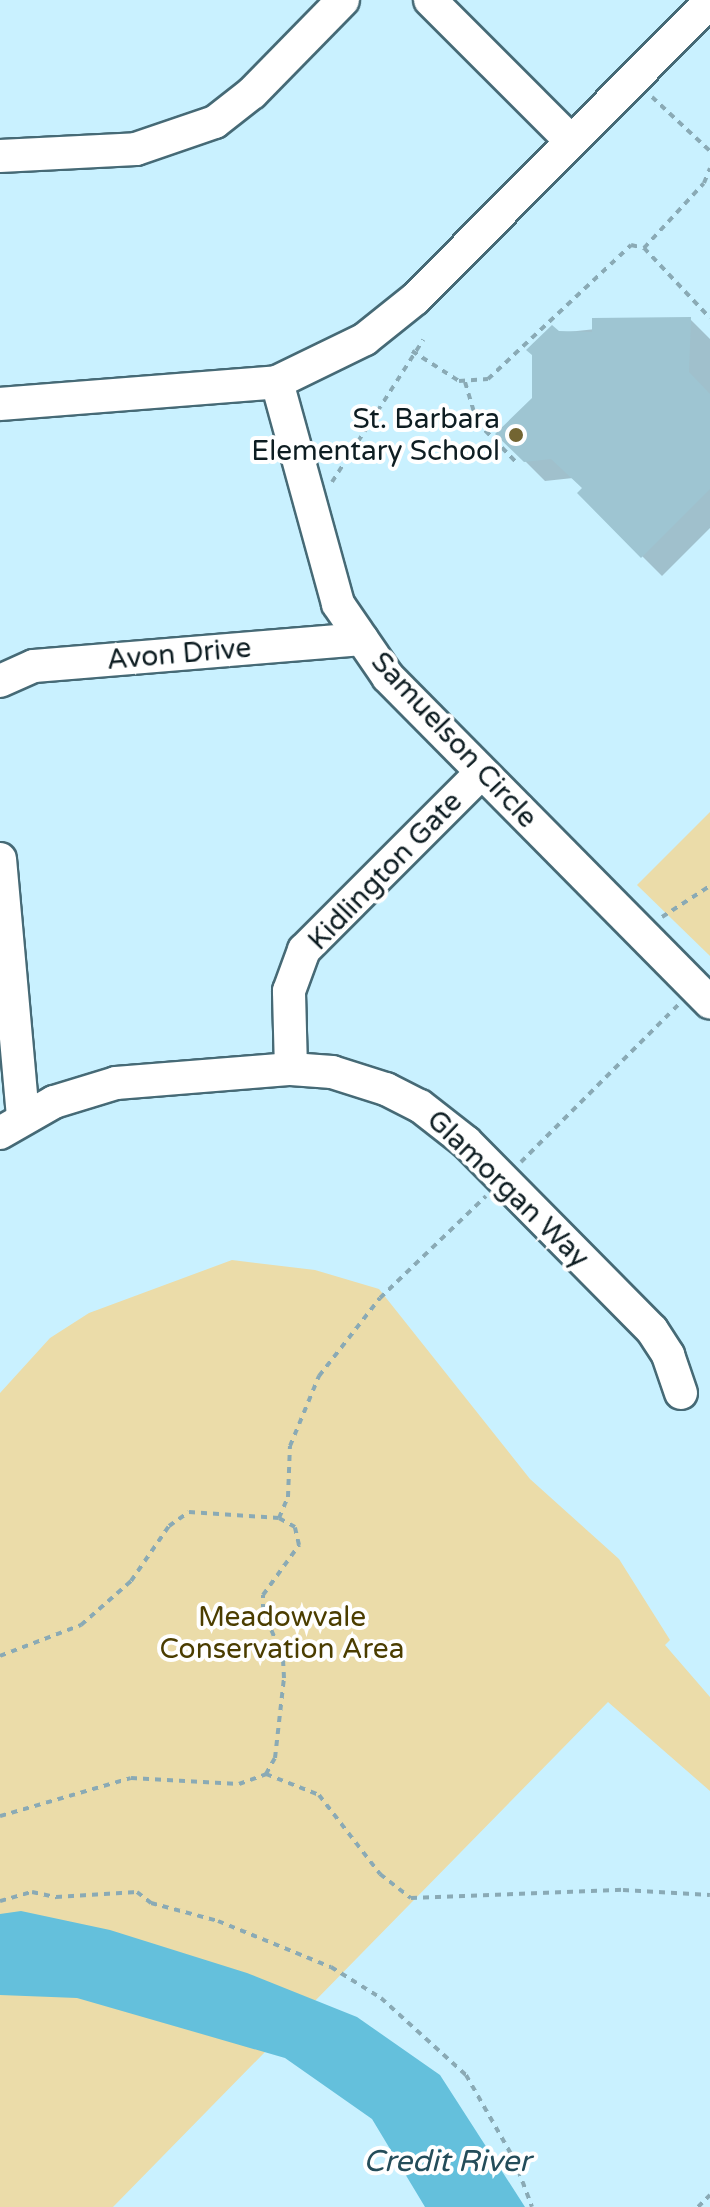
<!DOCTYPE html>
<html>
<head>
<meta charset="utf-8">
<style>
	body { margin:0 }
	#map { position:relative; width:710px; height:2207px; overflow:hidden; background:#c9f1ff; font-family:"Varela Round",sans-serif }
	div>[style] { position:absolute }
	.green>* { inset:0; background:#ebdca9 }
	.water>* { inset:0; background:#64c0dc }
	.shadow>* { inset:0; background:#0003 }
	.building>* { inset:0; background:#9ec5d2 }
	.path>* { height:4px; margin-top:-2px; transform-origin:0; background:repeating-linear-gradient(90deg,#8aaab5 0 6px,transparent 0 12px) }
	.roads { filter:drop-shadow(2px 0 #466a76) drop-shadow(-2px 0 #466a76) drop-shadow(0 2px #466a76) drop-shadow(0 -2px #466a76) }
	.minor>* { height:32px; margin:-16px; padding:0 16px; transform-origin:16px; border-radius:16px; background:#fff }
	.dots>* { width:22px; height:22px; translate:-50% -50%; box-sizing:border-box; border:4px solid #fff; border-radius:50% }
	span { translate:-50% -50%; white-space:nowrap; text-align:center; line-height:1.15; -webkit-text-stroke:8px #fff; paint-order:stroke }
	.poi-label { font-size:28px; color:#0e1d22 }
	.right { translate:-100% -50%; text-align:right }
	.street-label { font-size:28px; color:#0e1d22 }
	.park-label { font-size:28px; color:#4b3d00 }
	.water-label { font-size:30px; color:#244d5a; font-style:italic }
</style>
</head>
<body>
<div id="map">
	<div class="green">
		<div style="clip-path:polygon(710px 812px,710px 956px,637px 885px)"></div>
		<div style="clip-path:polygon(232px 1260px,315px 1270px,379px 1289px,530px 1479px,619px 1559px,670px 1640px,665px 1645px,710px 1697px,710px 1791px,608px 1702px,113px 2207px,0 2207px,0 1393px,50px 1338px,89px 1313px)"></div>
	</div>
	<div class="water">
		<div style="clip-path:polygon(21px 1911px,110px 1930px,247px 1973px,357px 2017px,440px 2075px,525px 2207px,425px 2207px,372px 2119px,285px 2058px,77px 1998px,0 1995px,0 1914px)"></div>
	</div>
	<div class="shadow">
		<div style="clip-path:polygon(690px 319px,710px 339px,710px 528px,662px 576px,579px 493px,584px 488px,573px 478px,545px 481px,498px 434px,534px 399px,558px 333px)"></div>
	</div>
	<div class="building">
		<div style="clip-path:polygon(691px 317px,689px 372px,710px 394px,710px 489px,641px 558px,577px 493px,582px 488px,551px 459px,524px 462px,495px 434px,532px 398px,532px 355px,526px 350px,552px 325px,559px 331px,592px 332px,592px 318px)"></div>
	</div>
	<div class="path">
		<div style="left:652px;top:97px;width:79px;rotate:43deg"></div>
		<div style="left:644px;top:248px;width:88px;rotate:-47.3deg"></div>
		<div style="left:704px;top:183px;width:16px;rotate:-68deg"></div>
		<div style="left:412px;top:351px;width:56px;rotate:32.6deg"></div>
		<div style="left:459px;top:381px;width:29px;rotate:-4deg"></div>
		<div style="left:488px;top:379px;width:196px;rotate:-43.1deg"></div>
		<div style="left:631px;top:245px;width:13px;rotate:13deg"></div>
		<div style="left:644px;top:248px;width:96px;rotate:46.7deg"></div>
		<div style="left:465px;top:382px;width:42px;rotate:73.3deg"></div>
		<div style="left:477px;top:422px;width:56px;rotate:45.7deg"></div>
		<div style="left:332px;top:482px;width:169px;rotate:-57.3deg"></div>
		<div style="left:662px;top:917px;width:57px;rotate:-32.9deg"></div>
		<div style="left:521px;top:1162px;width:223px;rotate:-45deg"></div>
		<div style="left:0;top:1656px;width:87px;rotate:-20.9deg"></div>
		<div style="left:81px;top:1625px;width:67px;rotate:-41.3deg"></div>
		<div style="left:131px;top:1581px;width:67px;rotate:-55.4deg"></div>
		<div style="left:169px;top:1526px;width:24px;rotate:-35deg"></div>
		<div style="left:189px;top:1512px;width:90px;rotate:3.8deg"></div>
		<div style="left:279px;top:1518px;width:23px;rotate:-67deg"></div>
		<div style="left:288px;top:1497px;width:51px;rotate:-87.8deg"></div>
		<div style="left:290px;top:1446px;width:76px;rotate:-67.5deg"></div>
		<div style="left:319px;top:1376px;width:99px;rotate:-52deg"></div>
		<div style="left:380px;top:1298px;width:147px;rotate:-43.9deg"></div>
		<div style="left:266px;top:1774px;width:57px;rotate:21.6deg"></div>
		<div style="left:319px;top:1795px;width:100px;rotate:52.3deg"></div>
		<div style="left:380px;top:1874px;width:39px;rotate:38deg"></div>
		<div style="left:411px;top:1898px;width:212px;rotate:-2.2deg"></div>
		<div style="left:623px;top:1890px;width:87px;rotate:3.3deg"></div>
		<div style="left:0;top:1816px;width:136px;rotate:-16.2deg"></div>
		<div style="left:131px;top:1778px;width:108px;rotate:3.2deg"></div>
		<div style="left:239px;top:1784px;width:29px;rotate:-20deg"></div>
		<div style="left:266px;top:1774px;width:18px;rotate:-61deg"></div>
		<div style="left:275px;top:1758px;width:81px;rotate:-83.6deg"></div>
		<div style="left:284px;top:1678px;width:20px;rotate:-93deg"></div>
		<div style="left:283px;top:1658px;width:52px;rotate:-112.6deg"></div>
		<div style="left:263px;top:1610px;width:15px;rotate:-90deg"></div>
		<div style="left:263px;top:1595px;width:62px;rotate:-54.2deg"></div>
		<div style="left:299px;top:1545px;width:18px;rotate:-103deg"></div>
		<div style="left:295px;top:1527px;width:18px;rotate:-151deg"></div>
		<div style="left:0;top:1901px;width:33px;rotate:-16deg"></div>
		<div style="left:32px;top:1892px;width:25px;rotate:12deg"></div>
		<div style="left:56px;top:1897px;width:81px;rotate:-3.5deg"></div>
		<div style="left:137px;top:1892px;width:18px;rotate:38deg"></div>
		<div style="left:151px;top:1903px;width:69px;rotate:15deg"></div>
		<div style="left:218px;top:1921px;width:122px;rotate:22.2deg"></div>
		<div style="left:331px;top:1967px;width:59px;rotate:31.8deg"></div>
		<div style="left:381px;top:1998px;width:115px;rotate:42.2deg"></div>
		<div style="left:466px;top:2075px;width:97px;rotate:60.3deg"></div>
		<div style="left:514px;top:2159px;width:51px;rotate:69.4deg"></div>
		<div style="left:698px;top:2207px;width:17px;rotate:-45deg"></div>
	</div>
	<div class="roads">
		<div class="minor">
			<div style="left:430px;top:0;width:199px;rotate:45deg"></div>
			<div style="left:0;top:156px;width:136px;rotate:-2.9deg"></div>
			<div style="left:136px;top:149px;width:83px;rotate:-18.9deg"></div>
			<div style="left:215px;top:122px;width:47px;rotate:-38.1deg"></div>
			<div style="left:252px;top:93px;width:130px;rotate:-45.6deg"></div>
			<div style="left:277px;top:382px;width:230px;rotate:74.6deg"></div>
			<div style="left:338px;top:604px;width:88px;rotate:55.6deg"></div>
			<div style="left:388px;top:677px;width:458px;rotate:45.3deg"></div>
			<div style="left:0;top:404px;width:278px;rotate:-4.5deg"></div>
			<div style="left:277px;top:382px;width:98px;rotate:-26deg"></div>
			<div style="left:365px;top:339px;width:64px;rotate:-38.7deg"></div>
			<div style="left:415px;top:299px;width:419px;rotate:-45.2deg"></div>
			<div style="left:0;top:681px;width:37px;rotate:-24deg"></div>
			<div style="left:34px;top:666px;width:329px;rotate:-4.7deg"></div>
			<div style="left:0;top:859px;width:260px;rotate:84.9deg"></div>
			<div style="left:291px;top:1069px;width:78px;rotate:-91.5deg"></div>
			<div style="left:289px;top:991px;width:44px;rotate:-69.9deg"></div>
			<div style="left:304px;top:950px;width:250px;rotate:-45deg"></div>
			<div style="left:0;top:1133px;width:62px;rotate:-29.9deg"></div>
			<div style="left:54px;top:1102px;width:65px;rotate:-17deg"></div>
			<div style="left:116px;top:1083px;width:176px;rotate:-4.6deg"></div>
			<div style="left:291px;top:1069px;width:41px;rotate:4.2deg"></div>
			<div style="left:332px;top:1072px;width:57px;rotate:17.5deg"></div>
			<div style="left:386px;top:1089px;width:38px;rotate:27deg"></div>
			<div style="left:420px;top:1106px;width:58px;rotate:38deg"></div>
			<div style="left:466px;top:1142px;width:264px;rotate:45.3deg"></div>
			<div style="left:652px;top:1330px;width:30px;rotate:57deg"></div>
			<div style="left:668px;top:1355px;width:40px;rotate:71.1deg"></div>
		</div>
	</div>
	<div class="dots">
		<div style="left:516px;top:435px;background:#736532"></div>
	</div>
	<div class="poi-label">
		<span class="right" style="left:500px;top:435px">St. Barbara<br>Elementary School</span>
	</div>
	<div class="street-label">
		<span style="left:179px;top:654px;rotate:-5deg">Avon Drive</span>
		<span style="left:454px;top:740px;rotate:47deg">Samuelson Circle</span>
		<span style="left:385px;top:871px;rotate:-46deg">Kidlington Gate</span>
		<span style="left:508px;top:1189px;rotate:44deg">Glamorgan Way</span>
	</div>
	<div class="park-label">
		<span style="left:282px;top:1633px">Meadowvale<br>Conservation Area</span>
	</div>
	<div class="water-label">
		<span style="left:447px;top:2162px">Credit River</span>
	</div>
</div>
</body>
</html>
